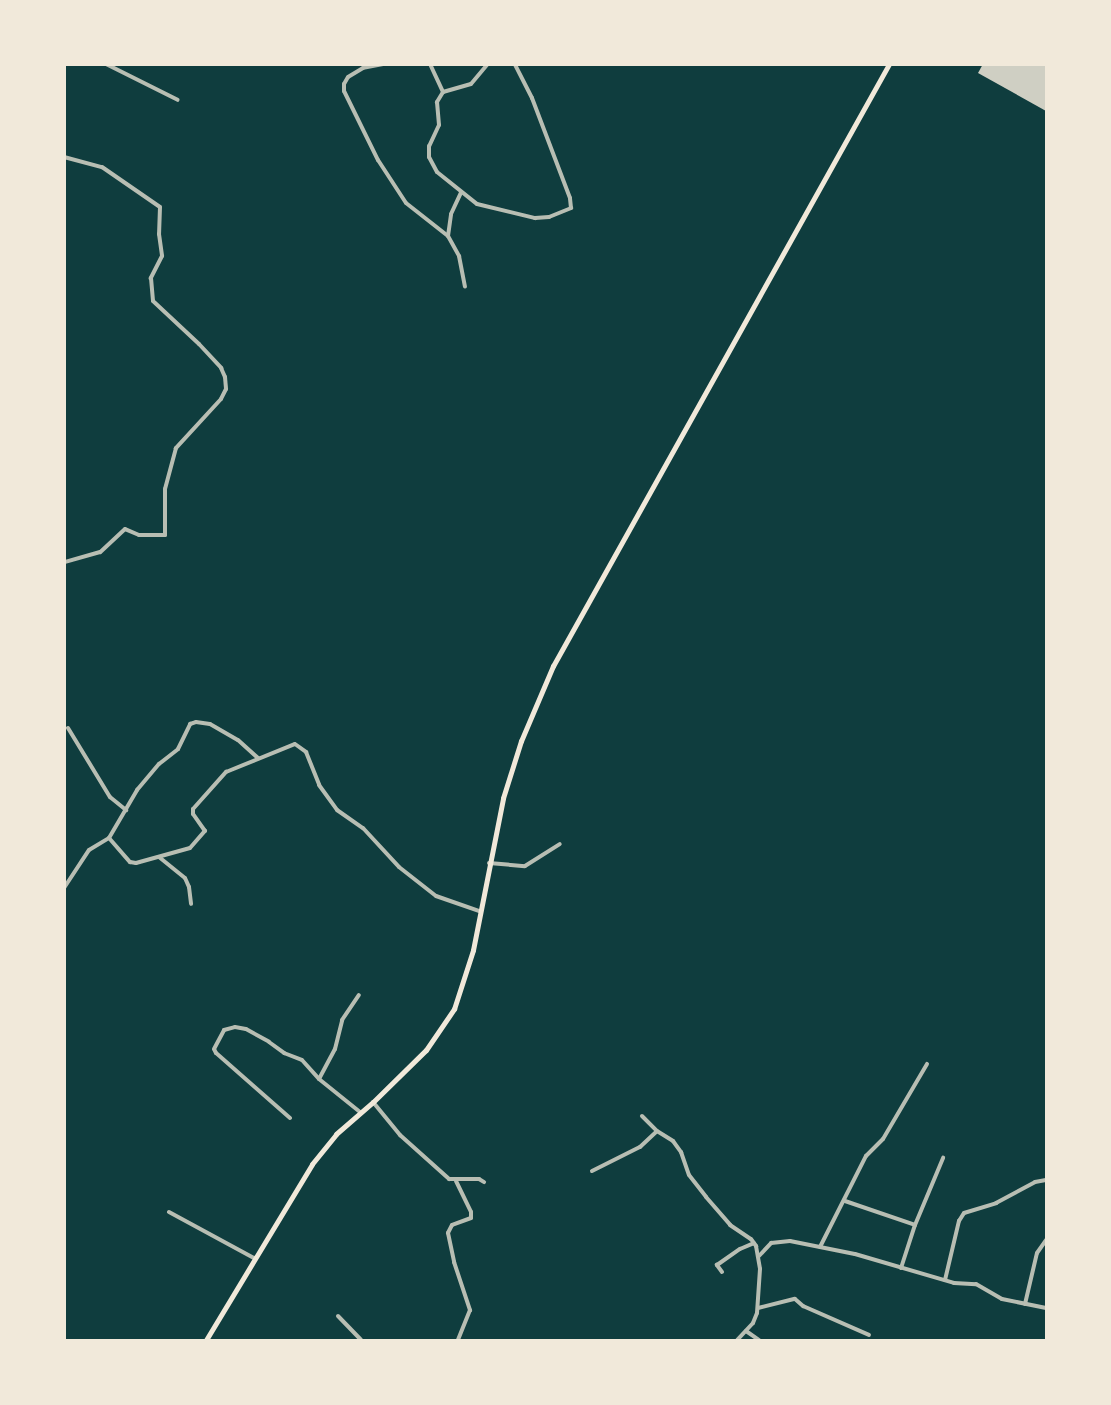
<!DOCTYPE html>
<html>
<head>
<meta charset="utf-8">
<style>
	body { margin:0 }
	#map { position:relative; width:1111px; height:1405px; overflow:hidden; background:#0f3d3e; font-family:Rubik,sans-serif }
	div>[style] { position:absolute }
	.building>* { inset:0; background:#cfcfc3 }
	.minor>* { height:4px; margin:-2px; padding:0 2px; transform-origin:2px; border-radius:2px; background:#b8beb3 }
	.secondary>* { height:5px; margin:-2.5px; padding:0 2.5px; transform-origin:2.5px; border-radius:2.5px; background:#f1e9da }
	span { translate:-50% -50%; white-space:nowrap; text-align:center; line-height:1.15; -webkit-text-stroke:6px #f1e9da; paint-order:stroke }
	.frame { position:absolute; inset:0; border:66px solid #f1e9da; pointer-events:none }
</style>
</head>
<body>
<div id="map">
	<div class="building">
		<div style="clip-path:polygon(983px 64px,1046px 64px,1046px 111px,978px 73px)"></div>
	</div>
	<div class="minor">
		<div style="left:106px;top:64px;width:80px;rotate:26.6deg"></div>
		<div style="left:383px;top:64px;width:20px;rotate:169deg"></div>
		<div style="left:363px;top:68px;width:17px;rotate:149deg"></div>
		<div style="left:348px;top:77px;width:8px;rotate:120deg"></div>
		<div style="left:344px;top:84px;width:7px;rotate:90deg"></div>
		<div style="left:344px;top:91px;width:77px;rotate:63.8deg"></div>
		<div style="left:378px;top:160px;width:51px;rotate:56.9deg"></div>
		<div style="left:406px;top:203px;width:53px;rotate:38.2deg"></div>
		<div style="left:448px;top:236px;width:23px;rotate:61deg"></div>
		<div style="left:459px;top:256px;width:31px;rotate:79deg"></div>
		<div style="left:430px;top:64px;width:31px;rotate:65deg"></div>
		<div style="left:443px;top:92px;width:12px;rotate:121deg"></div>
		<div style="left:437px;top:102px;width:23px;rotate:85deg"></div>
		<div style="left:439px;top:125px;width:23px;rotate:115deg"></div>
		<div style="left:429px;top:146px;width:11px;rotate:90deg"></div>
		<div style="left:429px;top:157px;width:17px;rotate:62deg"></div>
		<div style="left:437px;top:172px;width:51px;rotate:38.7deg"></div>
		<div style="left:477px;top:204px;width:60px;rotate:13.6deg"></div>
		<div style="left:535px;top:218px;width:14px;rotate:-4deg"></div>
		<div style="left:549px;top:217px;width:24px;rotate:-22deg"></div>
		<div style="left:571px;top:208px;width:10px;rotate:-96deg"></div>
		<div style="left:570px;top:198px;width:107px;rotate:-110.8deg"></div>
		<div style="left:532px;top:98px;width:38px;rotate:-117deg"></div>
		<div style="left:443px;top:92px;width:29px;rotate:-16deg"></div>
		<div style="left:471px;top:84px;width:26px;rotate:-50deg"></div>
		<div style="left:64px;top:157px;width:39px;rotate:15deg"></div>
		<div style="left:102px;top:167px;width:70px;rotate:34.6deg"></div>
		<div style="left:160px;top:207px;width:27px;rotate:92deg"></div>
		<div style="left:159px;top:234px;width:22px;rotate:82deg"></div>
		<div style="left:162px;top:256px;width:25px;rotate:117deg"></div>
		<div style="left:151px;top:278px;width:23px;rotate:85deg"></div>
		<div style="left:153px;top:301px;width:63px;rotate:43.1deg"></div>
		<div style="left:199px;top:344px;width:33px;rotate:47deg"></div>
		<div style="left:221px;top:368px;width:10px;rotate:66deg"></div>
		<div style="left:225px;top:377px;width:12px;rotate:85deg"></div>
		<div style="left:226px;top:389px;width:11px;rotate:117deg"></div>
		<div style="left:221px;top:399px;width:67px;rotate:132.6deg"></div>
		<div style="left:176px;top:448px;width:42px;rotate:105deg"></div>
		<div style="left:165px;top:489px;width:46px;rotate:90deg"></div>
		<div style="left:165px;top:535px;width:26px;rotate:180deg"></div>
		<div style="left:139px;top:535px;width:15px;rotate:-157deg"></div>
		<div style="left:125px;top:529px;width:34px;rotate:137deg"></div>
		<div style="left:100px;top:552px;width:37px;rotate:164deg"></div>
		<div style="left:448px;top:236px;width:22px;rotate:-82deg"></div>
		<div style="left:451px;top:214px;width:23px;rotate:-65deg"></div>
		<div style="left:68px;top:728px;width:81px;rotate:58.7deg"></div>
		<div style="left:110px;top:797px;width:21px;rotate:39deg"></div>
		<div style="left:109px;top:838px;width:32px;rotate:49deg"></div>
		<div style="left:130px;top:862px;width:6px;rotate:9deg"></div>
		<div style="left:136px;top:863px;width:56px;rotate:-15.5deg"></div>
		<div style="left:190px;top:848px;width:23px;rotate:-49deg"></div>
		<div style="left:205px;top:831px;width:21px;rotate:-125deg"></div>
		<div style="left:193px;top:814px;width:5px;rotate:-90deg"></div>
		<div style="left:193px;top:809px;width:50px;rotate:-48.3deg"></div>
		<div style="left:226px;top:772px;width:74px;rotate:-22.1deg"></div>
		<div style="left:295px;top:744px;width:14px;rotate:36deg"></div>
		<div style="left:306px;top:752px;width:35px;rotate:68deg"></div>
		<div style="left:319px;top:785px;width:31px;rotate:54deg"></div>
		<div style="left:337px;top:810px;width:32px;rotate:35deg"></div>
		<div style="left:363px;top:828px;width:53px;rotate:47.3deg"></div>
		<div style="left:399px;top:867px;width:47px;rotate:38.1deg"></div>
		<div style="left:436px;top:896px;width:46px;rotate:19.2deg"></div>
		<div style="left:159px;top:857px;width:33px;rotate:39deg"></div>
		<div style="left:185px;top:878px;width:10px;rotate:66deg"></div>
		<div style="left:189px;top:887px;width:17px;rotate:83deg"></div>
		<div style="left:489px;top:863px;width:36px;rotate:5deg"></div>
		<div style="left:525px;top:866px;width:41px;rotate:-32.2deg"></div>
		<div style="left:64px;top:888px;width:45px;rotate:-56.7deg"></div>
		<div style="left:89px;top:850px;width:23px;rotate:-31deg"></div>
		<div style="left:109px;top:838px;width:56px;rotate:-59.7deg"></div>
		<div style="left:137px;top:790px;width:34px;rotate:-50deg"></div>
		<div style="left:159px;top:764px;width:24px;rotate:-38deg"></div>
		<div style="left:178px;top:749px;width:28px;rotate:-64deg"></div>
		<div style="left:190px;top:724px;width:6px;rotate:-18deg"></div>
		<div style="left:196px;top:722px;width:14px;rotate:8deg"></div>
		<div style="left:210px;top:724px;width:32px;rotate:30deg"></div>
		<div style="left:238px;top:740px;width:27px;rotate:42deg"></div>
		<div style="left:319px;top:1079px;width:34px;rotate:-62deg"></div>
		<div style="left:335px;top:1049px;width:30px;rotate:-76deg"></div>
		<div style="left:342px;top:1020px;width:30px;rotate:-56deg"></div>
		<div style="left:373px;top:1102px;width:43px;rotate:50.7deg"></div>
		<div style="left:400px;top:1135px;width:66px;rotate:41.9deg"></div>
		<div style="left:449px;top:1179px;width:30px"></div>
		<div style="left:479px;top:1179px;width:6px;rotate:31deg"></div>
		<div style="left:642px;top:1116px;width:21px;rotate:45deg"></div>
		<div style="left:657px;top:1131px;width:19px;rotate:32deg"></div>
		<div style="left:673px;top:1141px;width:14px;rotate:54deg"></div>
		<div style="left:681px;top:1152px;width:24px;rotate:71deg"></div>
		<div style="left:689px;top:1175px;width:28px;rotate:52deg"></div>
		<div style="left:706px;top:1197px;width:37px;rotate:49deg"></div>
		<div style="left:730px;top:1225px;width:25px;rotate:34deg"></div>
		<div style="left:751px;top:1239px;width:9px;rotate:54deg"></div>
		<div style="left:756px;top:1246px;width:23px;rotate:80deg"></div>
		<div style="left:760px;top:1269px;width:44px;rotate:93.9deg"></div>
		<div style="left:757px;top:1313px;width:11px;rotate:112deg"></div>
		<div style="left:753px;top:1323px;width:23px;rotate:133deg"></div>
		<div style="left:290px;top:1118px;width:98px;rotate:-138.7deg"></div>
		<div style="left:216px;top:1053px;width:4px;rotate:-117deg"></div>
		<div style="left:214px;top:1049px;width:21px;rotate:-62deg"></div>
		<div style="left:224px;top:1030px;width:11px;rotate:-15deg"></div>
		<div style="left:235px;top:1027px;width:11px;rotate:10deg"></div>
		<div style="left:246px;top:1029px;width:26px;rotate:29deg"></div>
		<div style="left:269px;top:1042px;width:19px;rotate:36deg"></div>
		<div style="left:284px;top:1053px;width:19px;rotate:21deg"></div>
		<div style="left:302px;top:1060px;width:25px;rotate:48deg"></div>
		<div style="left:319px;top:1079px;width:53px;rotate:38.8deg"></div>
		<div style="left:592px;top:1171px;width:54px;rotate:-26.6deg"></div>
		<div style="left:640px;top:1147px;width:23px;rotate:-43deg"></div>
		<div style="left:456px;top:1181px;width:34px;rotate:64deg"></div>
		<div style="left:471px;top:1212px;width:6px;rotate:90deg"></div>
		<div style="left:471px;top:1218px;width:20px;rotate:160deg"></div>
		<div style="left:452px;top:1225px;width:9px;rotate:117deg"></div>
		<div style="left:448px;top:1233px;width:30px;rotate:78deg"></div>
		<div style="left:454px;top:1262px;width:51px;rotate:71.6deg"></div>
		<div style="left:470px;top:1310px;width:32px;rotate:112deg"></div>
		<div style="left:845px;top:1201px;width:74px;rotate:18.9deg"></div>
		<div style="left:169px;top:1212px;width:97px;rotate:28.4deg"></div>
		<div style="left:820px;top:1247px;width:102px;rotate:-63.2deg"></div>
		<div style="left:866px;top:1156px;width:24px;rotate:-45deg"></div>
		<div style="left:883px;top:1139px;width:87px;rotate:-59.6deg"></div>
		<div style="left:759px;top:1256px;width:18px;rotate:-47deg"></div>
		<div style="left:771px;top:1243px;width:19px;rotate:-6deg"></div>
		<div style="left:790px;top:1241px;width:66px;rotate:11.3deg"></div>
		<div style="left:855px;top:1254px;width:103px;rotate:16.3deg"></div>
		<div style="left:954px;top:1283px;width:22px;rotate:3deg"></div>
		<div style="left:976px;top:1284px;width:30px;rotate:30deg"></div>
		<div style="left:1002px;top:1299px;width:45px;rotate:11.6deg"></div>
		<div style="left:901px;top:1268px;width:45px;rotate:-72deg"></div>
		<div style="left:915px;top:1225px;width:73px;rotate:-67.3deg"></div>
		<div style="left:722px;top:1272px;width:9px;rotate:-126deg"></div>
		<div style="left:717px;top:1265px;width:28px;rotate:-35deg"></div>
		<div style="left:740px;top:1249px;width:15px;rotate:-23deg"></div>
		<div style="left:945px;top:1280px;width:61px;rotate:-76.7deg"></div>
		<div style="left:959px;top:1221px;width:9px;rotate:-58deg"></div>
		<div style="left:964px;top:1213px;width:34px;rotate:-17deg"></div>
		<div style="left:996px;top:1203px;width:44px;rotate:-28.3deg"></div>
		<div style="left:1035px;top:1182px;width:11px;rotate:-10deg"></div>
		<div style="left:1025px;top:1304px;width:52px;rotate:-76.8deg"></div>
		<div style="left:1037px;top:1253px;width:16px;rotate:-55deg"></div>
		<div style="left:758px;top:1308px;width:38px;rotate:-14deg"></div>
		<div style="left:795px;top:1299px;width:11px;rotate:41deg"></div>
		<div style="left:803px;top:1306px;width:72px;rotate:23.7deg"></div>
		<div style="left:338px;top:1316px;width:33px;rotate:46deg"></div>
		<div style="left:746px;top:1331px;width:16px;rotate:35deg"></div>
	</div>
	<div class="secondary">
		<div style="left:206px;top:1340px;width:205px;rotate:-58.9deg"></div>
		<div style="left:312px;top:1164px;width:38px;rotate:-51deg"></div>
		<div style="left:336px;top:1134px;width:49px;rotate:-40.9deg"></div>
		<div style="left:373px;top:1102px;width:74px;rotate:-44.5deg"></div>
		<div style="left:426px;top:1050px;width:50px;rotate:-55.7deg"></div>
		<div style="left:454px;top:1009px;width:62px;rotate:-72.1deg"></div>
		<div style="left:473px;top:950px;width:155px;rotate:-78.8deg"></div>
		<div style="left:503px;top:798px;width:60px;rotate:-72.5deg"></div>
		<div style="left:521px;top:741px;width:82px;rotate:-66.9deg"></div>
		<div style="left:553px;top:666px;width:689px;rotate:-60.83deg"></div>
	</div>
	<div class="frame"></div>
</div>
</body>
</html>
